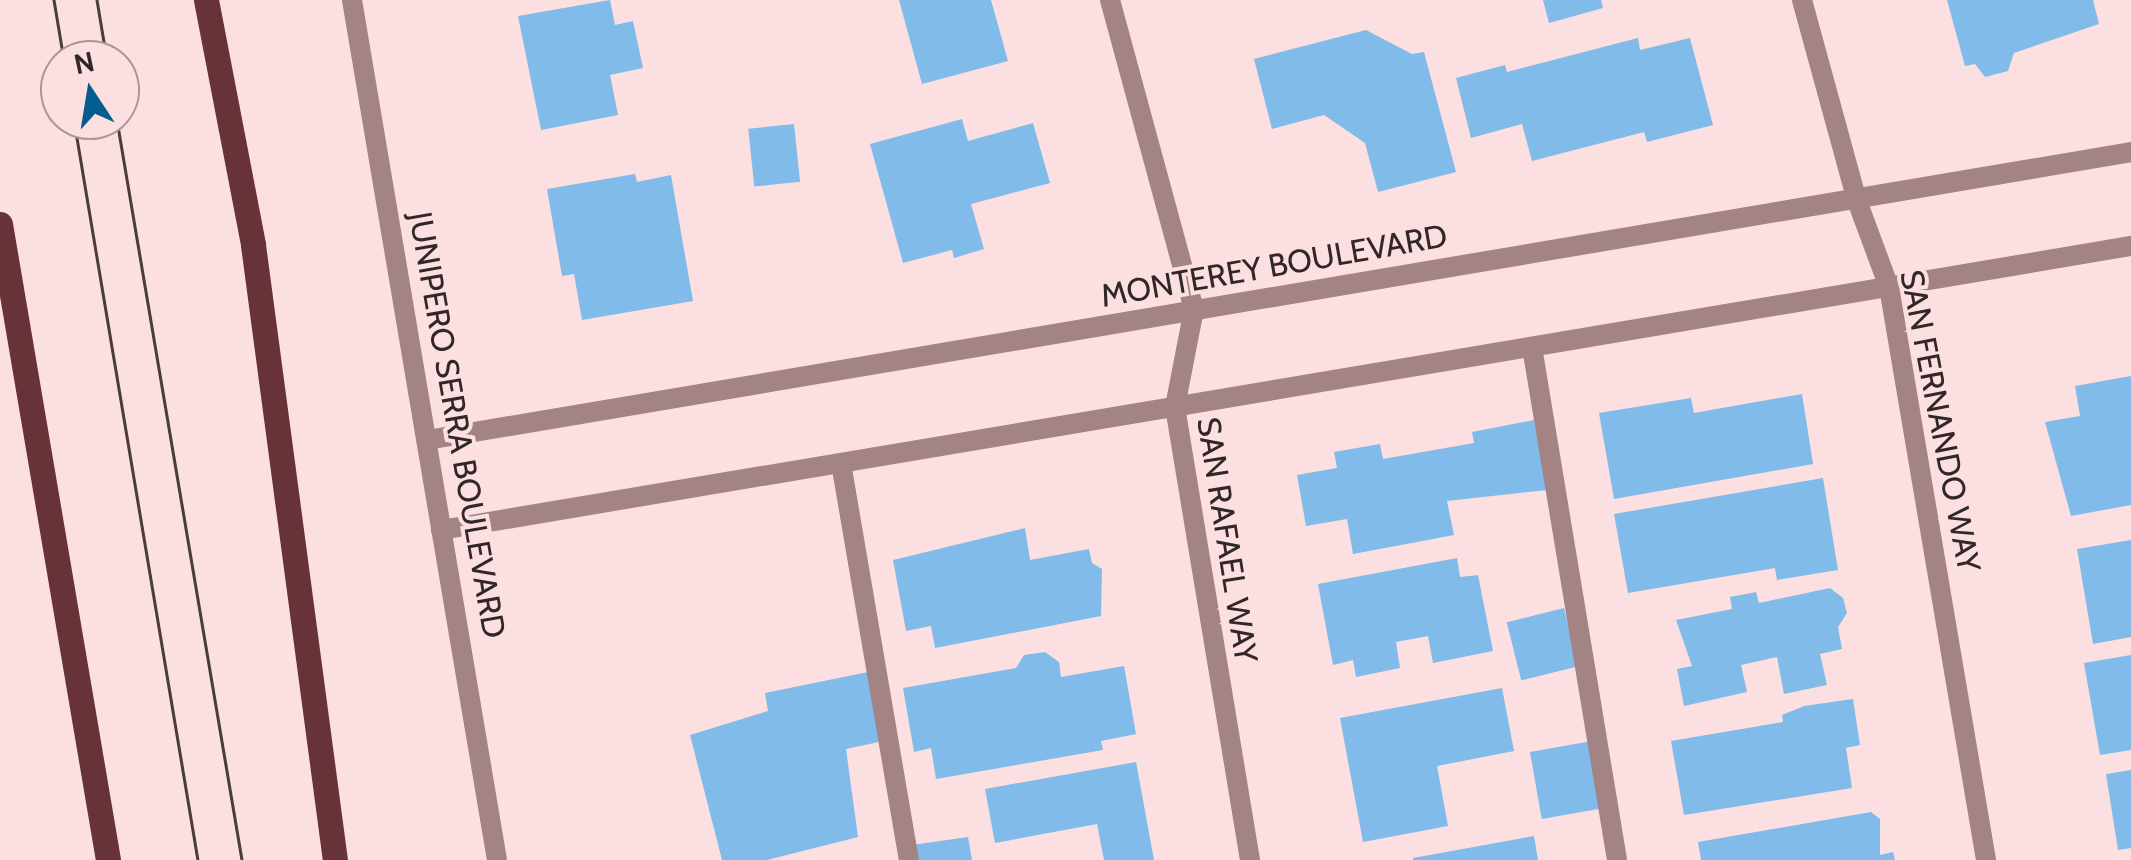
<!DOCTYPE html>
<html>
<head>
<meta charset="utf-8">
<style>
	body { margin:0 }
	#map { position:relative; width:2131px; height:860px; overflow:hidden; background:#fcdfe0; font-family:Cabin,sans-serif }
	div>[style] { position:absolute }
	.building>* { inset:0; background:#80bbe9; transform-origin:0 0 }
	.lane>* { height:20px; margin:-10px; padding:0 10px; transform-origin:10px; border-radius:10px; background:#a48385 }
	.street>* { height:20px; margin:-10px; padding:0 10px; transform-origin:10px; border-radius:10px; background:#a48385 }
	.primary>* { height:25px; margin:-12.5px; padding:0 12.5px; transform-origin:12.5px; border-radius:12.5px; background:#673238 }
	.tram>* { height:2.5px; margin:-1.25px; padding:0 1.25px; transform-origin:1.25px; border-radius:1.25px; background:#483c3c }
	span { translate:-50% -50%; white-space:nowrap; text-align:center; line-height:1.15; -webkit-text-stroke:8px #fcdfe0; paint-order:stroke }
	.street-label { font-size:32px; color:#312727 }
	.north { position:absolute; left:40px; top:40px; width:100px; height:100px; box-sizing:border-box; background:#fcdfe0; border:2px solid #ab9596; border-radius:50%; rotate:348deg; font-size:28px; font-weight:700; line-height:40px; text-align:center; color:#312727 }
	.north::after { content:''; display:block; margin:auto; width:35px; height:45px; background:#045d8e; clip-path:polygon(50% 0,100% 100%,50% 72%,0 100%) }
</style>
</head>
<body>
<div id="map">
	<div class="building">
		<div style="clip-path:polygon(610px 0,615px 25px,633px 21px,643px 68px,610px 75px,618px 115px,541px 130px,518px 16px)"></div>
		<div style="clip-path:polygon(899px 0,991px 0,1008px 61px,922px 84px)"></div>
		<div style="clip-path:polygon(1543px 0,1601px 0,1603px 8px,1549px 23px)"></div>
		<div style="clip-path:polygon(1947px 0,2093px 0,2099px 24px,2014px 53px,2008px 71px,1985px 77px,1975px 64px,1965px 66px)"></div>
		<div style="clip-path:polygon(1366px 30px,1412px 54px,1424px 52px,1456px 172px,1378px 192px,1365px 143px,1324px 115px,1272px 129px,1254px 59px)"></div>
		<div style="clip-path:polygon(1638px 38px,1640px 50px,1690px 38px,1713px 125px,1647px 142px,1644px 132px,1532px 161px,1522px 124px,1471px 138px,1456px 78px,1505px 65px,1507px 72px)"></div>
		<div style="clip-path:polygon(962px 119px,968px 141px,1033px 123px,1050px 183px,971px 204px,984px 249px,954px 258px,952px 250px,903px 263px,870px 144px)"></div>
		<div style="left:794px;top:124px;width:58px;height:46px;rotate:84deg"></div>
		<div style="clip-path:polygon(635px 174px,637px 182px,671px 175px,693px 301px,582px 320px,574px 274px,562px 276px,547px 189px)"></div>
		<div style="clip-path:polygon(2131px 376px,2131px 505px,2071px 516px,2045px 422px,2080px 416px,2075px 386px)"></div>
		<div style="clip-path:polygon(1802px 394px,1813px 464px,1614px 499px,1599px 413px,1691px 398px,1694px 413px)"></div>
		<div style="clip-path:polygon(1534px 420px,1547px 490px,1447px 501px,1454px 535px,1353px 554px,1347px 519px,1306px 526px,1297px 475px,1337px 468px,1334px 452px,1380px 444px,1383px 459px,1474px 443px,1472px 432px)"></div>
		<div style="clip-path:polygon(1823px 478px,1838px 570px,1777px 580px,1775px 568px,1628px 593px,1614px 514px)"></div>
		<div style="clip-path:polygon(1025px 528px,1030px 560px,1089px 549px,1092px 563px,1102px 569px,1101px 616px,935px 648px,931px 626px,906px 631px,893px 560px)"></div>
		<div style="clip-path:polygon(2131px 540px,2131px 637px,2093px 644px,2077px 549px)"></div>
		<div style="clip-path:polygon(1457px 558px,1460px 577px,1478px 575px,1493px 651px,1433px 663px,1428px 636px,1396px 642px,1400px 668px,1356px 677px,1353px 660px,1333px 665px,1318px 584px)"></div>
		<div style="clip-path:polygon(1830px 588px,1843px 598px,1847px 613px,1838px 627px,1842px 649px,1820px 654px,1827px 685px,1784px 694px,1777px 657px,1741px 665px,1747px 692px,1684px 706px,1677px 669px,1692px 666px,1676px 620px,1732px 609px,1730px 597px,1756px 592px,1759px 603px)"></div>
		<div style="left:1564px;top:608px;width:60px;height:59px;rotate:76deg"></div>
		<div style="clip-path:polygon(1045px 652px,1059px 662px,1061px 677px,1124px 666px,1136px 734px,1101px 741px,1103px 750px,936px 779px,931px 748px,914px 752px,903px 688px,1016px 668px,1024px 655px)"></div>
		<div style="clip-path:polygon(2131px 655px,2131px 750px,2100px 755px,2084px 663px)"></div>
		<div style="clip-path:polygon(873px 671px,888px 740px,846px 749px,858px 837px,767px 860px,722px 860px,690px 735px,768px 711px,765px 693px)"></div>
		<div style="clip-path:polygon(1502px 688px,1514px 751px,1437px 766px,1448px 826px,1363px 842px,1340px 718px)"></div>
		<div style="clip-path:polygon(1853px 699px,1860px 745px,1846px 748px,1852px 788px,1684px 815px,1671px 741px,1783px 722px,1782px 715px,1804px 706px)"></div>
		<div style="left:1592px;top:741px;width:68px;height:63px;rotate:80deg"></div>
		<div style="clip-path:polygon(1136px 762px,1154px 860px,1104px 860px,1097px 824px,995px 843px,985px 789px)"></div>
		<div style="clip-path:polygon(2131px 770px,2131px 848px,2118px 850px,2106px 774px)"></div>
		<div style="clip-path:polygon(1871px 812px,1880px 819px,1880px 855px,1893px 852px,1895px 860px,1701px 860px,1698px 842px)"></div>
		<div style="clip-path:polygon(1534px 836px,1538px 860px,1413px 860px,1413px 858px)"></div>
		<div style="clip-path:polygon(968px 837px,972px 860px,915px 860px,912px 845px)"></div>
	</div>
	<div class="lane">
		<div style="left:1532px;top:347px;width:520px;rotate:80.59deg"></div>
		<div style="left:841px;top:463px;width:403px;rotate:80.3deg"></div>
	</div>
	<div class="street">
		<div style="left:352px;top:0;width:872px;rotate:80.43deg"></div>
		<div style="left:1110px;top:0;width:320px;rotate:74.8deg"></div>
		<div style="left:1194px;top:309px;width:100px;rotate:101deg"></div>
		<div style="left:1175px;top:407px;width:459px;rotate:80.6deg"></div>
		<div style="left:1802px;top:0;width:205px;rotate:74.7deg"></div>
		<div style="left:1856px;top:198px;width:95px;rotate:69.7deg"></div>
		<div style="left:1889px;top:287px;width:581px;rotate:80.39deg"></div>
		<div style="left:427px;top:440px;width:1728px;rotate:-9.59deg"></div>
		<div style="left:441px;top:530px;width:1714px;rotate:-9.54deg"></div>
	</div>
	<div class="primary">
		<div style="left:206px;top:0;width:249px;rotate:79.1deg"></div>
		<div style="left:253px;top:245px;width:620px;rotate:82.41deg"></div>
		<div style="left:0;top:224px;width:645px;rotate:80.36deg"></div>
	</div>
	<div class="tram">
		<div style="left:54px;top:0;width:61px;rotate:80.5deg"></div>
		<div style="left:97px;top:0;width:61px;rotate:80.5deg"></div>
		<div style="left:74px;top:120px;width:750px;rotate:80.49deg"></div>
		<div style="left:117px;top:120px;width:750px;rotate:80.41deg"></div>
	</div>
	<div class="street-label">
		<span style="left:1274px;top:266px;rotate:-10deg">MONTEREY BOULEVARD</span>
		<span style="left:1940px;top:421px;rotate:79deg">SAN FERNANDO WAY</span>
		<span style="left:457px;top:425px;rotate:80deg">JUNIPERO SERRA BOULEVARD</span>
		<span style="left:1227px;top:540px;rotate:81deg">SAN RAFAEL WAY</span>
	</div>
	<div class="north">N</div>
</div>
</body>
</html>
